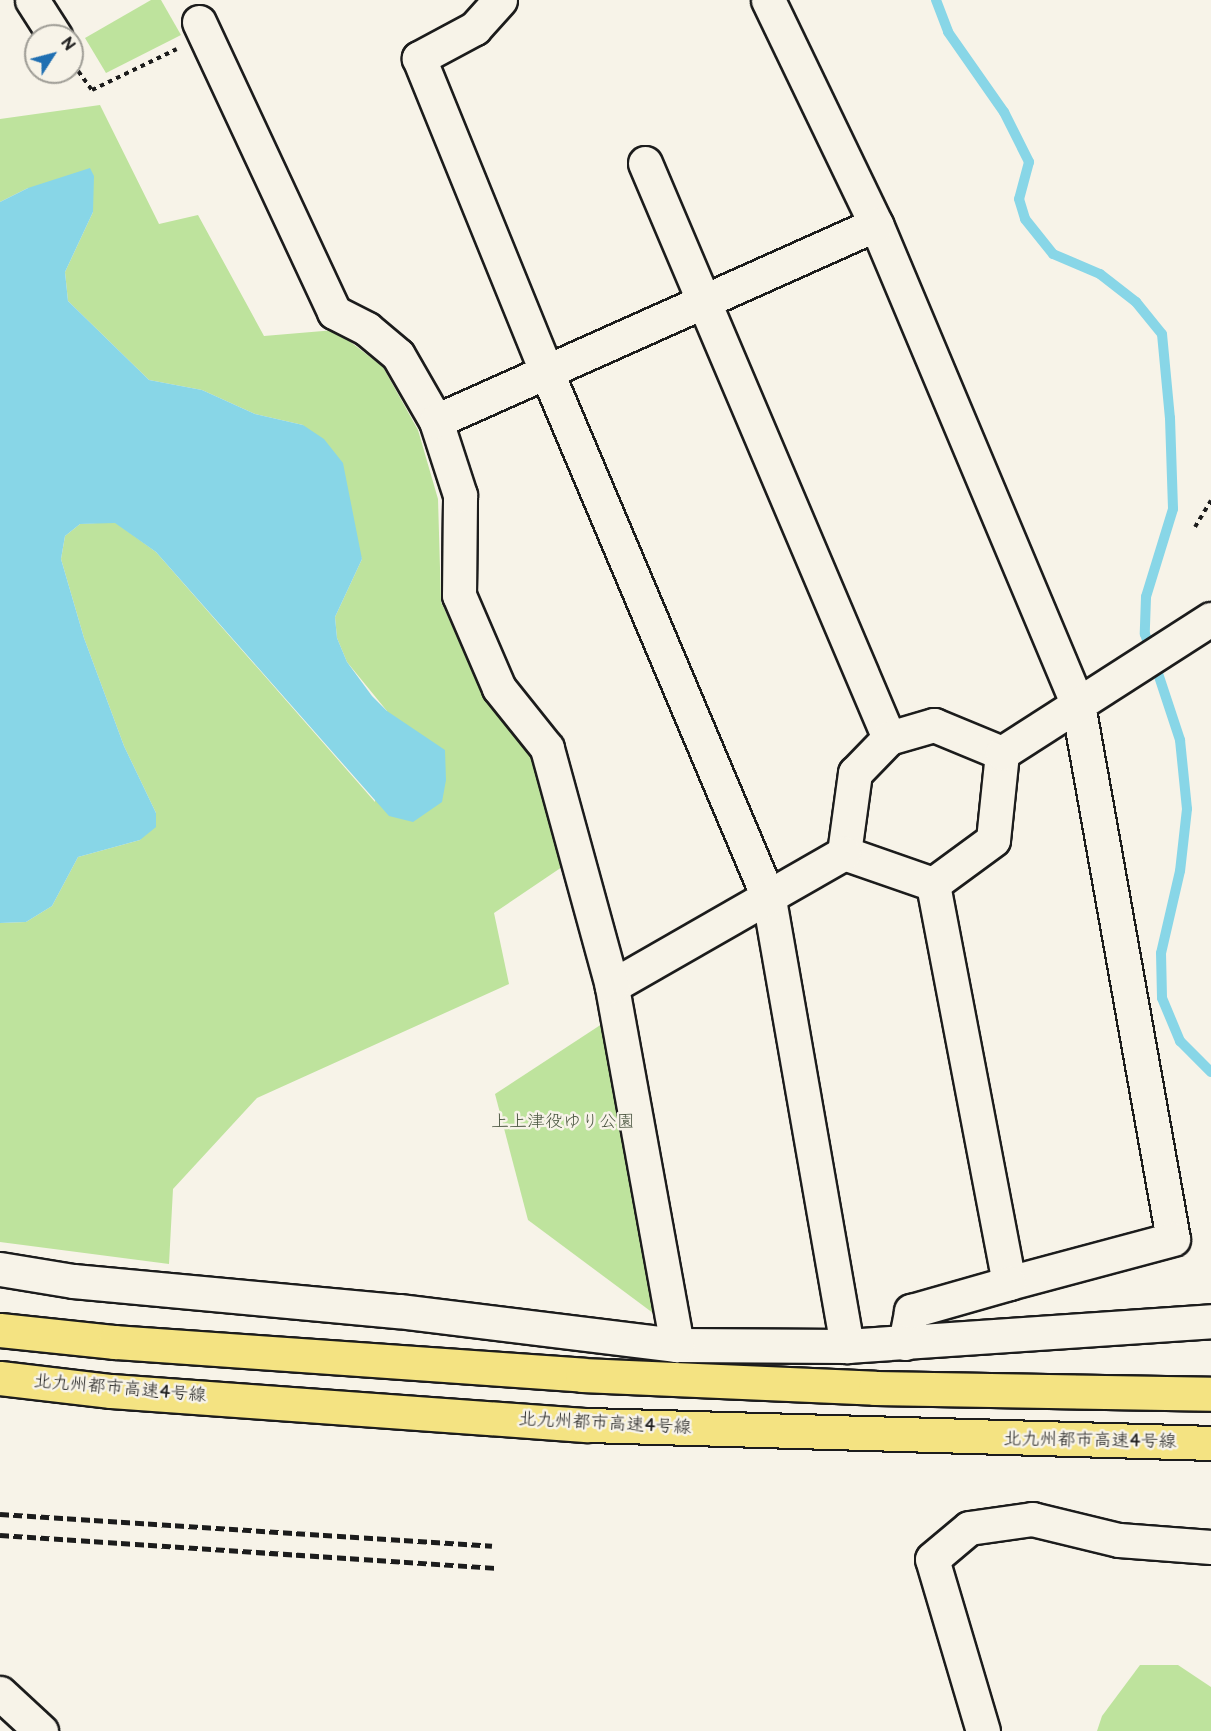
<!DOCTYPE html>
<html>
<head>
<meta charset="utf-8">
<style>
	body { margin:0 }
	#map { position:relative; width:1211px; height:1731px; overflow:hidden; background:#f7f3e8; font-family:"Balsamiq Sans","Klee One",sans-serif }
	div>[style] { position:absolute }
	.green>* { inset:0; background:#bee39d }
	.water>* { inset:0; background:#88d6e7 }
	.stream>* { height:10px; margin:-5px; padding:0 5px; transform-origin:5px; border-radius:5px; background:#88d6e7 }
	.path>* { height:4px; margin-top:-2px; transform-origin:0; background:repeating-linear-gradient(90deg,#1c1c1c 0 4.5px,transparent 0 9px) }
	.roads { filter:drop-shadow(2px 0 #1c1c1c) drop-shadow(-2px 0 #1c1c1c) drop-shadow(0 2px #1c1c1c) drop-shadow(0 -2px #1c1c1c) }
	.street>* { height:33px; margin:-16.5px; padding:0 16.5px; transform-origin:16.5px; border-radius:16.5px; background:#f7f3e8 }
	.highway>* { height:33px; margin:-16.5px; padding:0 16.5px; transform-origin:16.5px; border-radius:16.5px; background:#f4e382 }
	.rail>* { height:4.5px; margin-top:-2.25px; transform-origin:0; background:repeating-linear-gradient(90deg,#1c1c1c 0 9px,transparent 0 13.5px) }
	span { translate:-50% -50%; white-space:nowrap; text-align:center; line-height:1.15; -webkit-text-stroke:5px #f7f3e8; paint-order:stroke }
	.park-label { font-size:18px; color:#4d5843 }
	.street-label { font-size:18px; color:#1c1c1c }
	.north { position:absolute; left:24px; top:24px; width:60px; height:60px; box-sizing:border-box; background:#f7f3e8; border:2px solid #9f9d96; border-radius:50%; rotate:54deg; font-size:16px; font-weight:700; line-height:24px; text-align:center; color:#1c1c1c }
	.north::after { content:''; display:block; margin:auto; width:21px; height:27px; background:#1f6fb2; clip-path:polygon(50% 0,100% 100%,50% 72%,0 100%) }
</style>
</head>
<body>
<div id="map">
	<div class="green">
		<div style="clip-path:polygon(151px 0,161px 0,181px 35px,106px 73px,85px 38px)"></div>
		<div style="clip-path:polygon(100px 105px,159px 224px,198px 215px,264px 336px,335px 330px,383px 367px,418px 430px,438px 499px,441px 602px,483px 692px,532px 755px,562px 867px,494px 913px,509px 984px,257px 1098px,173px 1189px,169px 1264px,0 1242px,0 923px,26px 922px,52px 906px,78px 857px,140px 840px,156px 813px,124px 746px,84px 638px,61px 559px,65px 536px,80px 524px,115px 522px,156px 552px,375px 802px,387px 711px,347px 662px,337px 638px,335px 617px,362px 559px,303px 425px,255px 414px,202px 390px,149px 380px,68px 301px,65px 272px,93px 212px,28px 188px,0 202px,0 119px)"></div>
		<div style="clip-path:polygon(605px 1022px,657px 1316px,528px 1220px,495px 1094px)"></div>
		<div style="clip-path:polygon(1140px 1665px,1178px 1665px,1211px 1687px,1211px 1731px,1097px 1731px,1102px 1716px)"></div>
	</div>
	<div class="water">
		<div style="clip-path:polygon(90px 168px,94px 176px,93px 212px,65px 272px,68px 301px,149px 380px,202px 390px,255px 414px,303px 425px,324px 439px,343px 463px,362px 559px,335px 617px,337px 638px,347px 662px,372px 696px,387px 711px,445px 750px,446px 780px,442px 802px,413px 822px,389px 816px,156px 552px,115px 523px,80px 524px,65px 536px,61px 559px,84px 638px,124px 746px,156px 813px,156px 827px,140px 840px,78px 857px,52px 906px,26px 922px,0 923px,0 202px,28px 188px)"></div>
	</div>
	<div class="stream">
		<div style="left:936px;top:0;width:34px;rotate:69deg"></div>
		<div style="left:948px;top:32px;width:98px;rotate:55deg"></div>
		<div style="left:1004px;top:112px;width:56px;rotate:63.4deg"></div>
		<div style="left:1029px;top:162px;width:38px;rotate:105deg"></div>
		<div style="left:1019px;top:199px;width:21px;rotate:73deg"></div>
		<div style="left:1025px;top:219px;width:45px;rotate:51.3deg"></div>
		<div style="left:1053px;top:254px;width:51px;rotate:23.1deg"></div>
		<div style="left:1100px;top:274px;width:46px;rotate:37.9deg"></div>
		<div style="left:1136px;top:302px;width:41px;rotate:50.9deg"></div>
		<div style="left:1162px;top:334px;width:84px;rotate:84.6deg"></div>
		<div style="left:1170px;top:418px;width:91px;rotate:88.1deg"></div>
		<div style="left:1173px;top:509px;width:92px;rotate:107.1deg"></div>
		<div style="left:1146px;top:597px;width:37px;rotate:92deg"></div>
		<div style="left:1145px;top:634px;width:112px;rotate:71.7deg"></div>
		<div style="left:1180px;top:740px;width:69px;rotate:84.2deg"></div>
		<div style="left:1187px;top:809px;width:62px;rotate:96.4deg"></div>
		<div style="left:1180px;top:871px;width:84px;rotate:103deg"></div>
		<div style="left:1161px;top:953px;width:45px;rotate:88.7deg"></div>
		<div style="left:1162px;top:998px;width:47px;rotate:67.3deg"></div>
		<div style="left:1180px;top:1041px;width:44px;rotate:45deg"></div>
	</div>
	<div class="path">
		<div style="left:73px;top:64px;width:32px;rotate:54deg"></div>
		<div style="left:92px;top:90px;width:94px;rotate:-25.8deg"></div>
		<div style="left:1195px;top:527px;width:31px;rotate:-59deg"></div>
	</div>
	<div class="roads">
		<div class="street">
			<div style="left:32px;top:0;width:43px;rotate:57.4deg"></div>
			<div style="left:500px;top:0;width:38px;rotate:132deg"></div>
			<div style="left:475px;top:28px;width:64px;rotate:151.8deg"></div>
			<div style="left:419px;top:58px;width:340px;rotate:67.9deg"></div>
			<div style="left:547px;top:373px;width:571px;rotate:67.12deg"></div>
			<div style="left:769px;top:899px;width:454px;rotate:80.1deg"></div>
			<div style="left:768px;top:0;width:249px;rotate:64.3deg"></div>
			<div style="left:876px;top:224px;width:522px;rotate:67.22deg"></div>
			<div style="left:1078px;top:705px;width:542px;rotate:79.91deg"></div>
			<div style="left:1173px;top:1239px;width:170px;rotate:165deg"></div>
			<div style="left:1009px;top:1283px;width:406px;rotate:-100.8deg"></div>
			<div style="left:199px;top:22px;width:320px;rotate:65deg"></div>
			<div style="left:334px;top:312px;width:37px;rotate:27deg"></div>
			<div style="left:367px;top:329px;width:40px;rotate:40deg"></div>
			<div style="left:398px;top:355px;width:76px;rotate:60.1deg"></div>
			<div style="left:645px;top:163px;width:625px;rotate:67.01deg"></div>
			<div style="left:934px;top:725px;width:74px;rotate:22.4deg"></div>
			<div style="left:1002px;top:753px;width:87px;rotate:95.9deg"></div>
			<div style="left:993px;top:840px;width:74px;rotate:143.7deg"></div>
			<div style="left:933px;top:884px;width:94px;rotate:-160.8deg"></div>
			<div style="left:844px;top:853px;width:81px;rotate:-82.2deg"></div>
			<div style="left:855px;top:773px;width:49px;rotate:-45.8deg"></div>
			<div style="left:889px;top:738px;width:47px;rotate:-16.1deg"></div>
			<div style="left:1002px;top:753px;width:248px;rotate:-32.7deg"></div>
			<div style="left:612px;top:986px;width:267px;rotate:-29.8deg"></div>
			<div style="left:0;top:1269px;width:74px;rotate:9.3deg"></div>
			<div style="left:73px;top:1281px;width:327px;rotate:5.3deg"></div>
			<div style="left:399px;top:1311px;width:280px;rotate:7deg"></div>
			<div style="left:677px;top:1345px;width:170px;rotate:0.3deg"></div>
			<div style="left:847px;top:1346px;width:365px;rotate:-3.9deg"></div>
			<div style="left:905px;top:1343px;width:33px;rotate:-79deg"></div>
			<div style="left:911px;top:1311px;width:102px;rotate:-15.9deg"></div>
			<div style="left:677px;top:1345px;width:365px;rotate:-100.3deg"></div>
			<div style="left:612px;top:986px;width:247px;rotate:-105.3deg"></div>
			<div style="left:547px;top:748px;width:77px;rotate:-128.7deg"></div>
			<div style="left:499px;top:688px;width:101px;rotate:-113.3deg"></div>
			<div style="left:459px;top:595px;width:100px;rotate:-89.4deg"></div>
			<div style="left:460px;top:495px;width:78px;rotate:-108deg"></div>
			<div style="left:436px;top:421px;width:482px;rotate:-24.1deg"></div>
			<div style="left:0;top:1693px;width:56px;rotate:42.8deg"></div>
			<div style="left:983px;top:1731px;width:179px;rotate:-106.5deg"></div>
			<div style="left:932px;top:1559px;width:48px;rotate:-40deg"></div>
			<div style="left:969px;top:1528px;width:64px;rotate:-8.1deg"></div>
			<div style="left:1032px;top:1519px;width:89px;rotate:13.6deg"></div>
			<div style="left:1119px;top:1540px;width:92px;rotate:4.4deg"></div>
		</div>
		<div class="highway">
			<div style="left:0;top:1330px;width:116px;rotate:6deg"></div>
			<div style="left:115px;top:1342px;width:468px;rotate:4deg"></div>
			<div style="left:582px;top:1375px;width:293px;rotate:2.5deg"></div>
			<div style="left:875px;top:1388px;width:336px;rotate:1deg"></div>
			<div style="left:0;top:1378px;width:112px;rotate:6.7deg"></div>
			<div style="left:111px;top:1391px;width:478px;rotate:4.1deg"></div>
			<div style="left:588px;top:1425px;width:623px;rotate:1.65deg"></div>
		</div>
	</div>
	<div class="rail">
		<div style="left:0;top:1514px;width:493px;rotate:3.7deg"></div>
		<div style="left:0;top:1535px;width:496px;rotate:3.8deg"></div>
	</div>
	<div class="park-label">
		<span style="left:563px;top:1122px">上上津役ゆり公園</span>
	</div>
	<div class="street-label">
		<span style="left:120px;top:1389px;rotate:5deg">北九州都市高速4号線</span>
		<span style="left:605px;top:1424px;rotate:3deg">北九州都市高速4号線</span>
		<span style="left:1090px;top:1441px;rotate:1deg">北九州都市高速4号線</span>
	</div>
	<div class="north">N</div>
</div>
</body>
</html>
